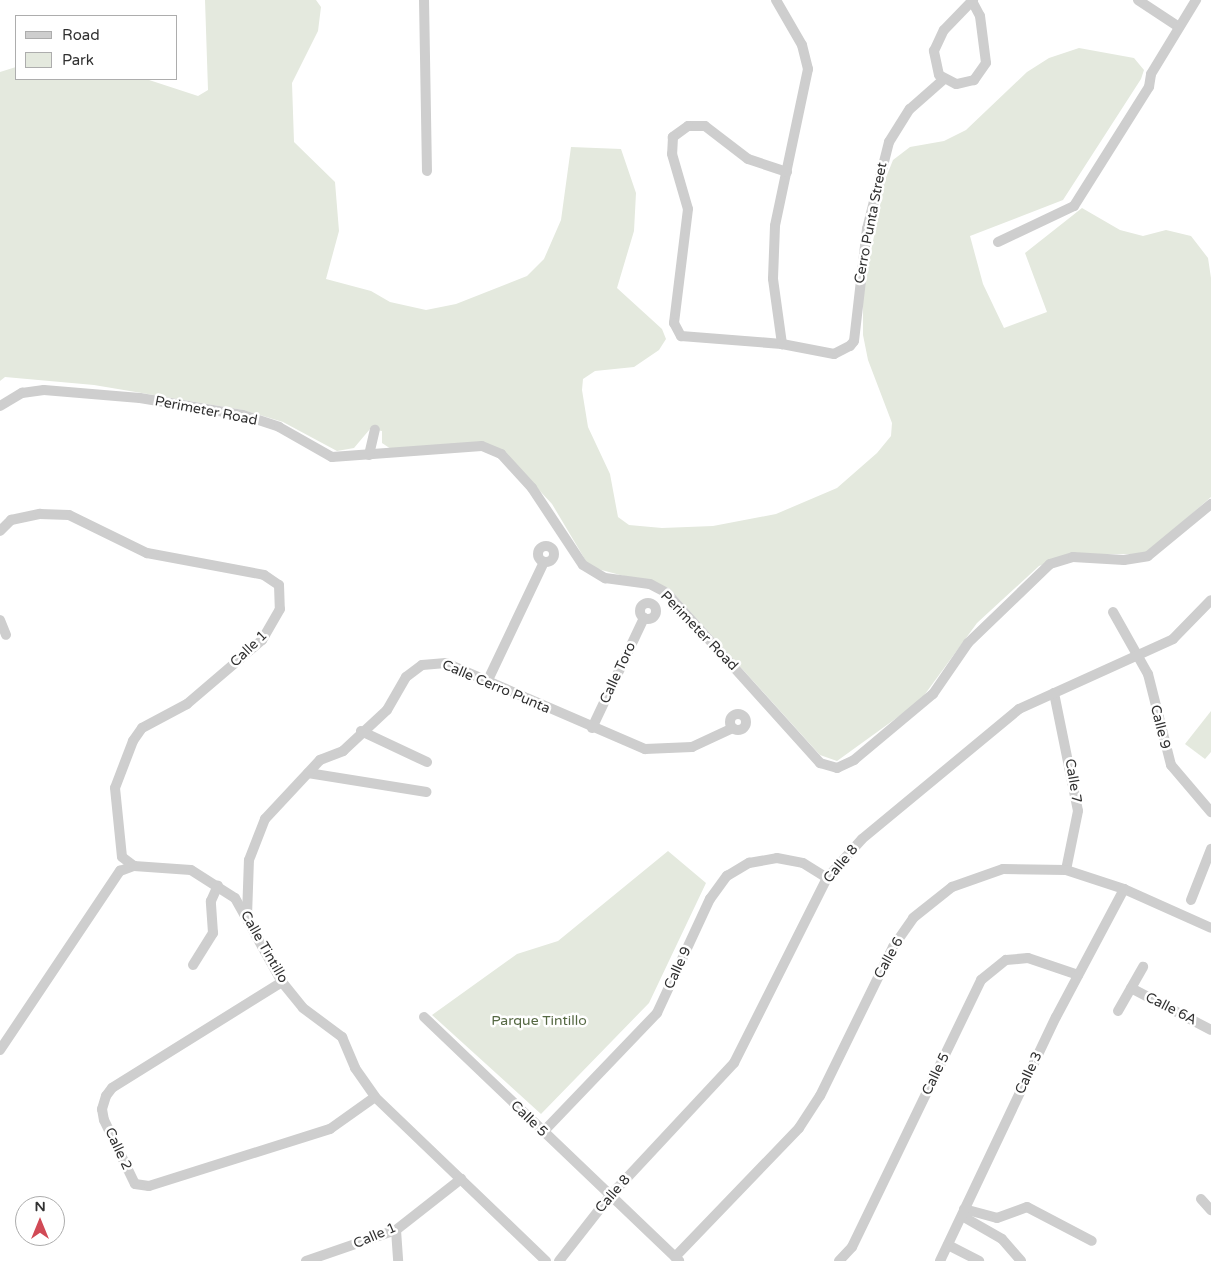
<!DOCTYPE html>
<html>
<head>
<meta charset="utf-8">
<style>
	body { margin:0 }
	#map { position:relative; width:1211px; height:1261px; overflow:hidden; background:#fff; font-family:"Varela Round",sans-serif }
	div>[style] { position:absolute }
	.green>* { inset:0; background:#e4e9de }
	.minor>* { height:10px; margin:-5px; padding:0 5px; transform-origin:5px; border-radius:5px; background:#cecece }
	.minor>.ring { margin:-5px; padding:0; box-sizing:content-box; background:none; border:10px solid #cecece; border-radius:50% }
	span { translate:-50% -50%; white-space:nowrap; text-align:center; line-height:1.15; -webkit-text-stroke:5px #fff; paint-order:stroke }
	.street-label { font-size:14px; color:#313131 }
	.park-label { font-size:14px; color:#556843 }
	.legend { position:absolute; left:15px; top:15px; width:162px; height:65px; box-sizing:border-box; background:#fff; border:1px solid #adadad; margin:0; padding:6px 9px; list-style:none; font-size:15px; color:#313131 }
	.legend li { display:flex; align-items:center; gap:10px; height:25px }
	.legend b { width:25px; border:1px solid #adadad }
	.north { position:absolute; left:15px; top:1196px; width:50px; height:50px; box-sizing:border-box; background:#fff; border:1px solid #adadad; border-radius:50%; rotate:0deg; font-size:14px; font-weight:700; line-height:20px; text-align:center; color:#313131 }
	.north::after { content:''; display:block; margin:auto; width:18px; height:22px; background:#d14a56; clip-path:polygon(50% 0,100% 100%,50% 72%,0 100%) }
</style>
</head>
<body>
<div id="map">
	<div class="green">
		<div style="clip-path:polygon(205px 0,316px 0,321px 7px,318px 31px,292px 83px,294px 142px,335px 182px,339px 231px,326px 279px,371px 291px,390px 302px,426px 310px,456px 304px,527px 276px,544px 259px,561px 220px,571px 147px,621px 149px,636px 193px,634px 231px,617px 288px,662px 329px,666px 339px,659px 350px,634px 367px,595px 371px,583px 379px,582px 390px,588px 427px,610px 474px,618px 517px,629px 525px,662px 528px,713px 526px,776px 514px,837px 488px,877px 453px,891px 436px,892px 423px,868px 360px,863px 335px,863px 292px,885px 180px,893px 160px,910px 147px,944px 141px,966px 130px,1027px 72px,1049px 58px,1079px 48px,1134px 58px,1144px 70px,1141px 79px,1063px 200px,970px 236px,983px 284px,1004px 328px,1047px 312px,1025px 253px,1082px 208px,1120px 230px,1143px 236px,1166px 230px,1191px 236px,1208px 258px,1211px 278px,1211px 497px,1146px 554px,1071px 554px,1039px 566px,977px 623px,920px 701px,837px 761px,820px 755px,669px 588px,594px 568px,586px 561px,552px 504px,513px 462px,478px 448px,394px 451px,382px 443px,382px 431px,370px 429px,354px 448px,337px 451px,283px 422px,243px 410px,94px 385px,5px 377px,0 381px,0 72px,16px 67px,16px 79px,146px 79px,198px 96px,208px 90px)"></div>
		<div style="clip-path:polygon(1211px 711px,1211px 752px,1205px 759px,1185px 744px)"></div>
		<div style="clip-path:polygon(668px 851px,706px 883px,649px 1003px,541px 1114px,432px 1015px,517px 954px,558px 941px)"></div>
	</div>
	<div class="minor">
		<div style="left:424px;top:0;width:171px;rotate:89deg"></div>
		<div style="left:776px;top:0;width:52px;rotate:60deg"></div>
		<div style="left:802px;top:45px;width:25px;rotate:76deg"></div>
		<div style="left:808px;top:69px;width:160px;rotate:101.9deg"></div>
		<div style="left:775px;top:226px;width:53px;rotate:92.2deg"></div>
		<div style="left:773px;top:279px;width:66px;rotate:82.1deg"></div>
		<div style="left:1138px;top:0;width:49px;rotate:33.4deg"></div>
		<div style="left:972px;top:1px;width:17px;rotate:62deg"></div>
		<div style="left:980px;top:16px;width:47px;rotate:82.7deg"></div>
		<div style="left:986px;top:63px;width:21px;rotate:125deg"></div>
		<div style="left:974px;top:80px;width:18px;rotate:167deg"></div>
		<div style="left:956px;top:84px;width:19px;rotate:-152deg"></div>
		<div style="left:939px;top:75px;width:25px;rotate:-102deg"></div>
		<div style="left:934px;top:51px;width:23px;rotate:-65deg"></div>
		<div style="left:944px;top:30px;width:42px;rotate:-46deg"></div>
		<div style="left:787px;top:172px;width:41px;rotate:-161.6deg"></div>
		<div style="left:748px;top:159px;width:54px;rotate:-142.5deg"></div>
		<div style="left:705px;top:126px;width:17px;rotate:180deg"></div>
		<div style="left:688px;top:126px;width:19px;rotate:144deg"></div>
		<div style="left:673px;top:137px;width:17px;rotate:93deg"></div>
		<div style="left:672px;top:154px;width:57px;rotate:73.8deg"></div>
		<div style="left:688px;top:209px;width:115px;rotate:97deg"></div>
		<div style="left:674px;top:323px;width:15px;rotate:62deg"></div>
		<div style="left:681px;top:336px;width:101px;rotate:4.5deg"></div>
		<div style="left:782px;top:344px;width:53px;rotate:10.9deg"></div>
		<div style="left:834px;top:354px;width:18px;rotate:-27deg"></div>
		<div style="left:850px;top:346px;width:6px;rotate:-51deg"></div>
		<div style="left:854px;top:341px;width:113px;rotate:-83.4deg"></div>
		<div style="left:867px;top:229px;width:90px;rotate:-75.8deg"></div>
		<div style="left:889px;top:142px;width:39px;rotate:-58deg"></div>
		<div style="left:910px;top:109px;width:45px;rotate:-41.4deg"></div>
		<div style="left:998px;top:242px;width:84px;rotate:-25.3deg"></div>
		<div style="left:1074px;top:206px;width:141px;rotate:-57.8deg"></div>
		<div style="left:1149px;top:87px;width:13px;rotate:-81deg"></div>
		<div style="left:1151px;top:74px;width:87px;rotate:-58.7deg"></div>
		<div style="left:0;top:406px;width:26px;rotate:-31deg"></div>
		<div style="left:22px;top:393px;width:22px;rotate:-8deg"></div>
		<div style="left:44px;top:390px;width:96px;rotate:4.8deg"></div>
		<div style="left:140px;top:398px;width:104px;rotate:9.4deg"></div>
		<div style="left:243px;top:415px;width:38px;rotate:18deg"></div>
		<div style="left:279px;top:427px;width:61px;rotate:29.5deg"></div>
		<div style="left:332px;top:457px;width:150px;rotate:-4.2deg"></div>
		<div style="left:482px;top:446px;width:21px;rotate:23deg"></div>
		<div style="left:501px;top:454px;width:46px;rotate:47.6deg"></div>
		<div style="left:532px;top:488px;width:92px;rotate:56.5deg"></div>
		<div style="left:583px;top:565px;width:26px;rotate:31deg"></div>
		<div style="left:605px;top:578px;width:45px;rotate:7.6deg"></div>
		<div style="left:650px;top:584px;width:19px;rotate:28deg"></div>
		<div style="left:667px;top:593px;width:229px;rotate:48deg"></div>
		<div style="left:820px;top:763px;width:18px;rotate:16deg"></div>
		<div style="left:837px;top:768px;width:19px;rotate:-25deg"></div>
		<div style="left:854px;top:760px;width:103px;rotate:-39.9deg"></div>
		<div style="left:933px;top:694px;width:62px;rotate:-55.5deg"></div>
		<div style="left:968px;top:643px;width:114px;rotate:-43.9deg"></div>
		<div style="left:1050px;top:564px;width:24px;rotate:-17deg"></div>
		<div style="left:1073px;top:557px;width:51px;rotate:3.4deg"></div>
		<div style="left:1124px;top:560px;width:24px;rotate:-9deg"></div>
		<div style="left:1148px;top:556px;width:82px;rotate:-39.5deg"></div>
		<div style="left:369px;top:455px;width:26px;rotate:-77deg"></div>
		<div style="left:0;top:531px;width:16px;rotate:-45deg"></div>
		<div style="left:11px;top:520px;width:30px;rotate:-12deg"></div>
		<div style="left:40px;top:514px;width:29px;rotate:2deg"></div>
		<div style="left:69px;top:515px;width:87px;rotate:26deg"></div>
		<div style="left:147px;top:553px;width:119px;rotate:10.6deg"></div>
		<div style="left:264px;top:575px;width:18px;rotate:34deg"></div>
		<div style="left:279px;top:585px;width:24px;rotate:88deg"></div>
		<div style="left:280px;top:609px;width:36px;rotate:120deg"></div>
		<div style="left:262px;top:640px;width:99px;rotate:139.5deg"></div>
		<div style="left:187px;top:704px;width:51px;rotate:151.9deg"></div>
		<div style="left:142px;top:728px;width:16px;rotate:125deg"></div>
		<div style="left:133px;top:741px;width:50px;rotate:111deg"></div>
		<div style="left:115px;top:788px;width:69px;rotate:84.2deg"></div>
		<div style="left:122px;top:857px;width:15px;rotate:37deg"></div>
		<div class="ring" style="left:538px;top:546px;width:6px;height:6px"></div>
		<div class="ring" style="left:640px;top:603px;width:6px;height:6px"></div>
		<div style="left:1113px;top:612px;width:71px;rotate:60.6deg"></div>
		<div style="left:1148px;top:674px;width:94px;rotate:75.8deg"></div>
		<div style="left:1171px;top:765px;width:62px;rotate:49.6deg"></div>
		<div style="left:0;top:620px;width:16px;rotate:68deg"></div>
		<div style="left:487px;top:682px;width:133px;rotate:-64.6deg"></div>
		<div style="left:1054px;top:693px;width:120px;rotate:78.5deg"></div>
		<div style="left:1078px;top:811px;width:60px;rotate:101.5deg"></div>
		<div class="ring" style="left:730px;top:714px;width:6px;height:6px"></div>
		<div style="left:592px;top:728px;width:122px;rotate:-64.7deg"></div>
		<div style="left:361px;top:731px;width:73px;rotate:25.2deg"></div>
		<div style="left:308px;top:773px;width:120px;rotate:9.1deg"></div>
		<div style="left:1191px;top:900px;width:55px;rotate:-68.6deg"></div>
		<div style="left:247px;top:916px;width:56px;rotate:-88deg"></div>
		<div style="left:249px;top:860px;width:44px;rotate:-68.7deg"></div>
		<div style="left:265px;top:819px;width:81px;rotate:-47deg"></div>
		<div style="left:320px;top:760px;width:25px;rotate:-21deg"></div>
		<div style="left:343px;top:751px;width:60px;rotate:-43deg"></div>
		<div style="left:387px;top:710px;width:38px;rotate:-60deg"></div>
		<div style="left:406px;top:677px;width:20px;rotate:-37deg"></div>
		<div style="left:422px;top:665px;width:24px;rotate:-5deg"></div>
		<div style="left:446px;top:663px;width:217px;rotate:23.4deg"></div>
		<div style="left:645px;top:749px;width:47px;rotate:-2.4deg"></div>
		<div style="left:692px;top:747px;width:45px;rotate:-24.9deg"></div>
		<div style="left:193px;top:965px;width:38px;rotate:-58deg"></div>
		<div style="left:213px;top:933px;width:32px;rotate:-94deg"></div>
		<div style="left:211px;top:901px;width:17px;rotate:-66deg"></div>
		<div style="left:282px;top:982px;width:200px;rotate:148.1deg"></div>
		<div style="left:112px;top:1088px;width:10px;rotate:127deg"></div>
		<div style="left:106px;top:1096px;width:14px;rotate:107deg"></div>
		<div style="left:102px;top:1109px;width:11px;rotate:80deg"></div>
		<div style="left:104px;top:1120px;width:71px;rotate:64.2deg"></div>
		<div style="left:135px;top:1184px;width:14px;rotate:8deg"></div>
		<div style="left:149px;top:1186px;width:190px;rotate:-17.5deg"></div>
		<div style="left:330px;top:1129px;width:55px;rotate:-35.4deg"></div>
		<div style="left:1131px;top:988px;width:90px;rotate:27.7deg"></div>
		<div style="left:1118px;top:1011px;width:51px;rotate:-60.4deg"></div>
		<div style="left:424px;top:1017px;width:353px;rotate:43.7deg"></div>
		<div style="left:0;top:1050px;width:216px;rotate:-56.2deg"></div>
		<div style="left:120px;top:871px;width:15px;rotate:-20deg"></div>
		<div style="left:134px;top:866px;width:57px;rotate:4deg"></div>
		<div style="left:191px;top:870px;width:52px;rotate:32.5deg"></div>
		<div style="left:235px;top:898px;width:96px;rotate:60.8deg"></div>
		<div style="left:282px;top:982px;width:33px;rotate:51deg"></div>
		<div style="left:303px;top:1008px;width:49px;rotate:36.6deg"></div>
		<div style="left:342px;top:1037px;width:34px;rotate:67deg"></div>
		<div style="left:355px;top:1068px;width:35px;rotate:55deg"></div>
		<div style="left:375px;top:1097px;width:237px;rotate:43.8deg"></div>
		<div style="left:543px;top:1132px;width:165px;rotate:-46.2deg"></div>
		<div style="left:657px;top:1013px;width:126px;rotate:-65.1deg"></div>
		<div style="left:710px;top:899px;width:29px;rotate:-54deg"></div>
		<div style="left:727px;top:876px;width:26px;rotate:-31deg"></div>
		<div style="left:749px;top:863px;width:28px;rotate:-10deg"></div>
		<div style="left:777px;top:858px;width:26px;rotate:11deg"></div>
		<div style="left:803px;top:863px;width:28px;rotate:32deg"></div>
		<div style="left:1201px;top:1199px;width:15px;rotate:48deg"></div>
		<div style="left:964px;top:1209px;width:34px;rotate:15deg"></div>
		<div style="left:997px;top:1218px;width:32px;rotate:-20deg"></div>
		<div style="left:1027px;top:1207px;width:73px;rotate:27.6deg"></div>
		<div style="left:962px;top:1216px;width:46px;rotate:29.9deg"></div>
		<div style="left:1002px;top:1239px;width:29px;rotate:49deg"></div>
		<div style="left:396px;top:1230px;width:31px;rotate:86deg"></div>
		<div style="left:948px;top:1245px;width:35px;rotate:27deg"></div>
		<div style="left:675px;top:1257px;width:179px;rotate:-46.1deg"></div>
		<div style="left:799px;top:1128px;width:38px;rotate:-57deg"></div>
		<div style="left:820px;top:1096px;width:166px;rotate:-63.9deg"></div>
		<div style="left:893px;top:947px;width:35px;rotate:-55deg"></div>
		<div style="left:913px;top:918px;width:50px;rotate:-38.5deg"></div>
		<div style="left:952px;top:887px;width:54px;rotate:-19.4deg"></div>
		<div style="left:1003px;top:869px;width:63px;rotate:0.9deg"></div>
		<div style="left:1066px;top:870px;width:61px;rotate:18.1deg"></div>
		<div style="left:1124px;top:889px;width:95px;rotate:24.1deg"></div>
		<div style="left:306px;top:1261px;width:95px;rotate:-19deg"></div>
		<div style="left:396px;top:1230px;width:83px;rotate:-38.1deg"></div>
		<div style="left:559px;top:1261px;width:83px;rotate:-51.9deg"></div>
		<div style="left:610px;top:1196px;width:182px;rotate:-47deg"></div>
		<div style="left:734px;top:1063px;width:207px;rotate:-63.3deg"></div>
		<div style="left:827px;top:878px;width:52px;rotate:-48.1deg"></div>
		<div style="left:862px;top:839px;width:204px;rotate:-39.6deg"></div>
		<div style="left:1019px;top:709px;width:169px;rotate:-24.4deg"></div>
		<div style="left:1173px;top:639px;width:54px;rotate:-45.7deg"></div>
		<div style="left:839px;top:1261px;width:19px;rotate:-47deg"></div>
		<div style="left:852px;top:1247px;width:297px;rotate:-64.2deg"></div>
		<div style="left:981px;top:980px;width:32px;rotate:-39deg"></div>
		<div style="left:1006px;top:960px;width:22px;rotate:-5deg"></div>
		<div style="left:1028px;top:958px;width:53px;rotate:18.8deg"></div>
		<div style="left:940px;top:1261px;width:270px;rotate:-64.6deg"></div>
		<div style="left:1056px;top:1017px;width:145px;rotate:-62deg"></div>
	</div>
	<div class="street-label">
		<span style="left:871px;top:223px;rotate:-79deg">Cerro Punta Street</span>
		<span style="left:206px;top:411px;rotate:11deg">Perimeter Road</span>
		<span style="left:699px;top:631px;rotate:46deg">Perimeter Road</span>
		<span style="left:249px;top:649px;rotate:-44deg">Calle 1</span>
		<span style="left:618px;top:673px;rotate:-65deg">Calle Toro</span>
		<span style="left:496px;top:687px;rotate:23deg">Calle Cerro Punta</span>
		<span style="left:1160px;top:727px;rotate:76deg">Calle 9</span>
		<span style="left:1073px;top:781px;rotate:81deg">Calle 7</span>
		<span style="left:841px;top:864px;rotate:-50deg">Calle 8</span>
		<span style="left:264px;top:947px;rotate:60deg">Calle Tintillo</span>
		<span style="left:889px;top:958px;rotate:-61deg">Calle 6</span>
		<span style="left:678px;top:968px;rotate:-65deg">Calle 9</span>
		<span style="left:1171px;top:1009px;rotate:27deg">Calle 6A</span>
		<span style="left:1029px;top:1073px;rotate:-65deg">Calle 3</span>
		<span style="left:936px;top:1074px;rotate:-64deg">Calle 5</span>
		<span style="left:529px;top:1119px;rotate:44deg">Calle 5</span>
		<span style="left:118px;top:1149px;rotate:65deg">Calle 2</span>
		<span style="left:613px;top:1194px;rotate:-49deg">Calle 8</span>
		<span style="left:375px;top:1236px;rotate:-23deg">Calle 1</span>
	</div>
	<div class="park-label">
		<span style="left:539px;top:1021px">Parque Tintillo</span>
	</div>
	<ul class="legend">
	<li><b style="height:6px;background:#cecece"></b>Road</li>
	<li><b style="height:14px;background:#e4e9de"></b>Park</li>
	</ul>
	<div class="north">N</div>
</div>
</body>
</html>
